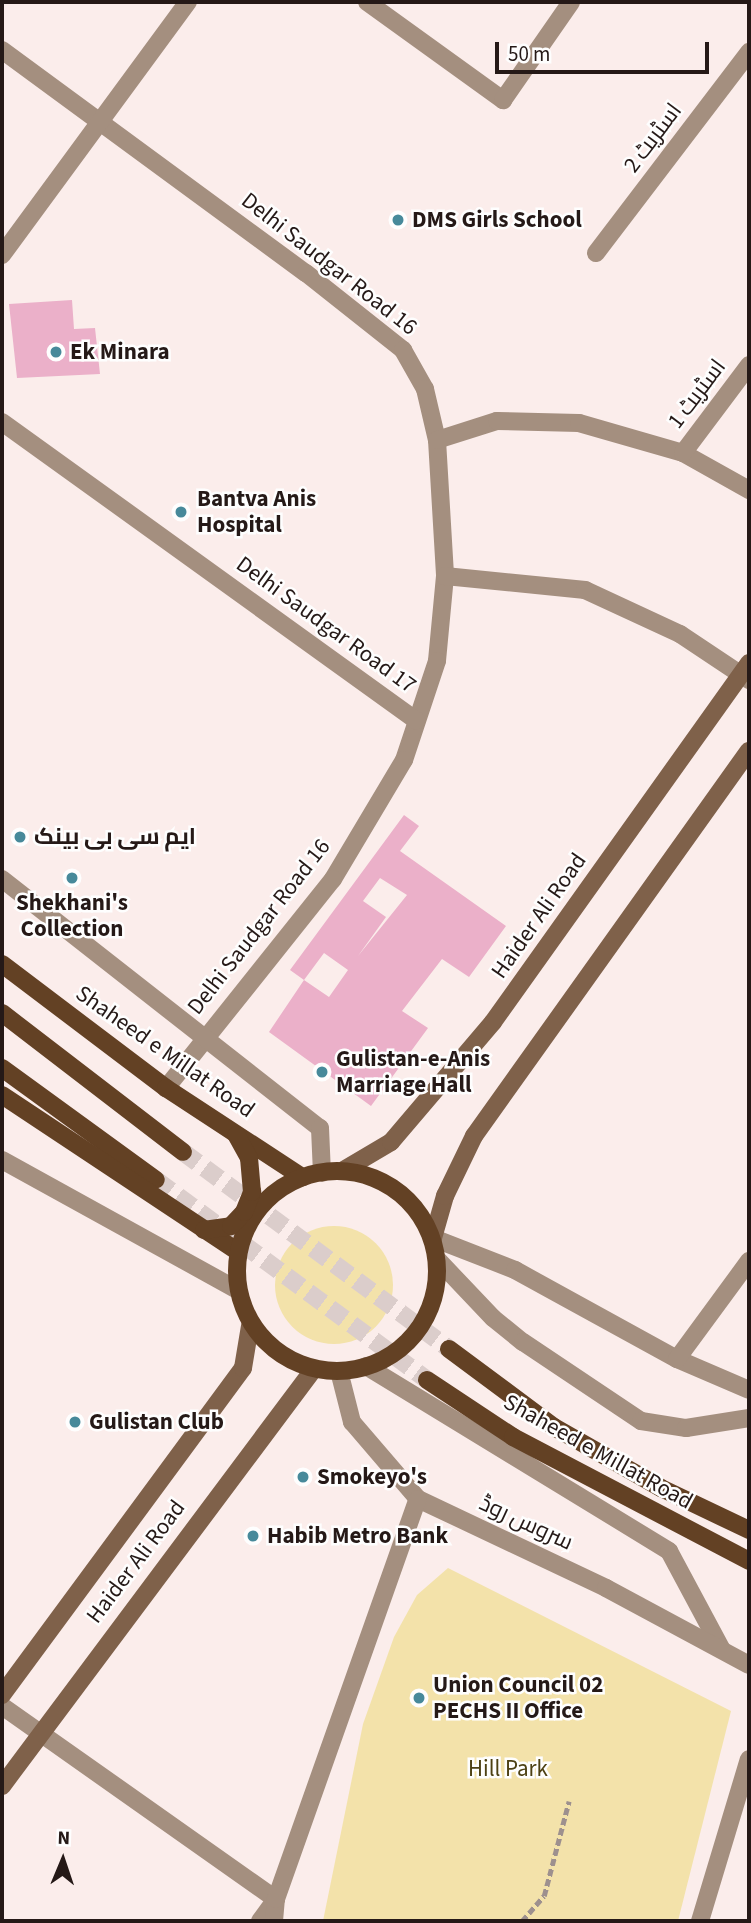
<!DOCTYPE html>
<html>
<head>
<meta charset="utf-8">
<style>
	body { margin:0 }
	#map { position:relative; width:751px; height:1923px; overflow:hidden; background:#fbedeb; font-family:"Source Sans 3",Cairo,sans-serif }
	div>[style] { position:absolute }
	.green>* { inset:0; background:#f3e2aa }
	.round { border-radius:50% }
	.building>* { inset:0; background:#ebb0c9 }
	.primary-tunnel>* { height:18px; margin-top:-9px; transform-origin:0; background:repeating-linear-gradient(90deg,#dbcdcb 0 18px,transparent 0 27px) }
	.path>* { height:4.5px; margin-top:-2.25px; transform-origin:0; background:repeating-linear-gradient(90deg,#9d908e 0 7px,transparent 0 10.5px) }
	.minor>* { height:18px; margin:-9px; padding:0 9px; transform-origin:9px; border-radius:9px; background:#a48f7f }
	.tertiary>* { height:18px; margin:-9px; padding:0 9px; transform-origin:9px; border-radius:9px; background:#a48f7f }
	.secondary>* { height:18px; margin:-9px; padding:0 9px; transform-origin:9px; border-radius:9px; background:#7f614a }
	.primary>* { height:18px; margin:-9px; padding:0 9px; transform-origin:9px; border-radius:9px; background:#634124 }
	.primary>.ring { margin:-9px; padding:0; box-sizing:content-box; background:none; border:18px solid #634124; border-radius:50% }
	.dots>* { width:19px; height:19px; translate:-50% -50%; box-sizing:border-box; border:4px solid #fefefe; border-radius:50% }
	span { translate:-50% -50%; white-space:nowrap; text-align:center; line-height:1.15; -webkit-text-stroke:5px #fefefe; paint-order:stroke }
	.street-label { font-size:23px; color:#251917 }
	.poi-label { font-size:23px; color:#251917; font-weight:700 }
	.left { translate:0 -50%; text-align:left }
	.park-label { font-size:23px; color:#4d4114 }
	.frame { position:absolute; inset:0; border:4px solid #251917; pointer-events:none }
	.north { position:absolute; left:28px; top:1825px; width:70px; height:70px; -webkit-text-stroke:5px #fefefe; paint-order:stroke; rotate:2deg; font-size:19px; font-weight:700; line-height:28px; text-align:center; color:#251917 }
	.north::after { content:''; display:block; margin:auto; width:24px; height:32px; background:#251917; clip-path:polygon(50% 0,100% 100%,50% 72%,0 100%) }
	.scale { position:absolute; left:495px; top:42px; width:214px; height:32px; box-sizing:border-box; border:4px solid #251917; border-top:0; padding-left:9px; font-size:21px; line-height:24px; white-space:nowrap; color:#251917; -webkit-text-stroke:5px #fefefe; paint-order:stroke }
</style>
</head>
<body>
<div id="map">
	<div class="green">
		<div class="round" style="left:275px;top:1226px;width:118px;height:118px"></div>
		<div style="clip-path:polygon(448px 1568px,731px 1711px,678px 1921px,323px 1921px,363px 1724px,394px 1637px,417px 1595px)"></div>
	</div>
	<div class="building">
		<div style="clip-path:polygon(72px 300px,74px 329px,95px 328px,100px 374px,17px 378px,9px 304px)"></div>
		<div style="clip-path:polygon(evenodd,404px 815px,419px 826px,400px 851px,506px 926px,469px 977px,442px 959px,402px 1011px,428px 1028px,371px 1106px,269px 1032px,304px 980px,329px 997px,348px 970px,324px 953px,304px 980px,290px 970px,404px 815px,380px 878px,407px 895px,358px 956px,386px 917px,363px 901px,380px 878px)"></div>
	</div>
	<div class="primary-tunnel">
		<div style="left:183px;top:1152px;width:331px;rotate:36.5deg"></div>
		<div style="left:156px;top:1180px;width:337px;rotate:36.4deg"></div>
	</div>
	<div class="path">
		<div style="left:522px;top:1921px;width:33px;rotate:-49deg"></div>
		<div style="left:544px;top:1896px;width:98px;rotate:-75.3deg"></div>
	</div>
	<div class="minor">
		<div style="left:367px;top:2px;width:168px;rotate:35.8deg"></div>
		<div style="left:503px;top:100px;width:119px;rotate:-55.2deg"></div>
		<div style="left:2px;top:50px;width:377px;rotate:36.3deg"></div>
		<div style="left:306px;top:273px;width:124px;rotate:38.4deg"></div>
		<div style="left:403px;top:350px;width:45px;rotate:60.6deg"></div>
		<div style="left:425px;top:389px;width:52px;rotate:76.8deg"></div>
		<div style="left:437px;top:440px;width:136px;rotate:86.6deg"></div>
		<div style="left:445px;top:576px;width:85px;rotate:95.4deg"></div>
		<div style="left:437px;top:661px;width:104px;rotate:108.4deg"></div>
		<div style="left:404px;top:760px;width:139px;rotate:120.8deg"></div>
		<div style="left:333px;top:879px;width:268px;rotate:128.6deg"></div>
		<div style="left:596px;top:253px;width:253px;rotate:-52.7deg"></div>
		<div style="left:2px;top:255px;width:314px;rotate:-53.7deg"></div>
		<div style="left:2px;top:422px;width:511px;rotate:35.77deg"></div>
		<div style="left:437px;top:440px;width:63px;rotate:-17.6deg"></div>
		<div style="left:497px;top:421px;width:82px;rotate:1.4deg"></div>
		<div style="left:579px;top:423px;width:108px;rotate:16.1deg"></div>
		<div style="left:683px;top:453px;width:76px;rotate:29.3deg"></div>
		<div style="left:683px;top:453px;width:110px;rotate:-53.1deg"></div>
		<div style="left:445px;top:576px;width:141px;rotate:5.7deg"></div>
		<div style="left:585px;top:590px;width:105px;rotate:24.9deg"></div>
		<div style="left:680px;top:634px;width:83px;rotate:33.7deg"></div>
		<div style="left:2px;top:879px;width:404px;rotate:38.1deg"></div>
		<div style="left:320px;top:1128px;width:45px;rotate:87.5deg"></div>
		<div style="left:2px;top:1160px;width:267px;rotate:28.9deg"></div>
		<div style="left:433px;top:1238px;width:88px;rotate:21.3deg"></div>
		<div style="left:515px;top:1270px;width:185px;rotate:28.8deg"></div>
		<div style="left:677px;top:1359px;width:78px;rotate:23.3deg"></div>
		<div style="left:437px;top:1259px;width:81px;rotate:46.5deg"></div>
		<div style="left:493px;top:1318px;width:38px;rotate:39deg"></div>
		<div style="left:523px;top:1342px;width:142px;rotate:33.8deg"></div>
		<div style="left:641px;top:1421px;width:46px;rotate:8.8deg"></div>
		<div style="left:686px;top:1428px;width:64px;rotate:-9deg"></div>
		<div style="left:677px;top:1359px;width:122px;rotate:-53.7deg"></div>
		<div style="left:366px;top:1366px;width:355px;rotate:31.4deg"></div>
		<div style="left:669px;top:1551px;width:112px;rotate:61.8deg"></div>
		<div style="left:339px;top:1371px;width:53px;rotate:75.7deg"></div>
		<div style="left:352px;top:1422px;width:101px;rotate:49.4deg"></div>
		<div style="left:418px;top:1499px;width:208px;rotate:25.3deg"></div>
		<div style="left:606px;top:1588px;width:162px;rotate:28.3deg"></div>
		<div style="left:2px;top:1706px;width:335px;rotate:35.2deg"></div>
		<div style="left:276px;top:1899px;width:27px;rotate:126deg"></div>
		<div style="left:274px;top:1921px;width:22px;rotate:-85deg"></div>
		<div style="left:276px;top:1899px;width:424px;rotate:-70.5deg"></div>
	</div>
	<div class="tertiary">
		<div style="left:700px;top:1921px;width:169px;rotate:-73.2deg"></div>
	</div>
	<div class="secondary">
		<div style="left:342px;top:1171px;width:57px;rotate:-30.6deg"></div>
		<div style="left:391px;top:1142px;width:157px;rotate:-49.6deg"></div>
		<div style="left:493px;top:1022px;width:441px;rotate:-54.5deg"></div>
		<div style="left:433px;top:1238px;width:44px;rotate:-74.1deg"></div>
		<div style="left:445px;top:1196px;width:67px;rotate:-64.2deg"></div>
		<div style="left:474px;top:1136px;width:473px;rotate:-54.5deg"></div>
		<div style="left:2px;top:1695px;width:406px;rotate:-53.6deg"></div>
		<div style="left:243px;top:1368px;width:43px;rotate:-80.5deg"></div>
		<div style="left:2px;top:1786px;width:519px;rotate:-53.22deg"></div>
	</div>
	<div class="primary">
		<div style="left:2px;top:964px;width:206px;rotate:37.1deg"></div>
		<div style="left:166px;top:1088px;width:163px;rotate:33.2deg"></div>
		<div style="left:2px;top:1013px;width:228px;rotate:37.5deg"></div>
		<div style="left:2px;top:1068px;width:190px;rotate:36deg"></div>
		<div style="left:2px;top:1095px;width:283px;rotate:33.6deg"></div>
		<div class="ring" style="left:237px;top:1171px;width:182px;height:182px"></div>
		<div style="left:204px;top:1230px;width:27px;rotate:-8deg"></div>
		<div style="left:231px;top:1226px;width:19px;rotate:-47deg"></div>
		<div style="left:244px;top:1212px;width:22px;rotate:-68deg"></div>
		<div style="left:252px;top:1192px;width:34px;rotate:-95deg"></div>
		<div style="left:249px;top:1158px;width:26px;rotate:-119deg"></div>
		<div style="left:449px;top:1349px;width:131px;rotate:36.6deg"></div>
		<div style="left:554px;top:1427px;width:123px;rotate:29.7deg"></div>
		<div style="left:661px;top:1488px;width:98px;rotate:25.5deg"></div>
		<div style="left:427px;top:1380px;width:103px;rotate:33.5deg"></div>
		<div style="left:513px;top:1437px;width:267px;rotate:27.7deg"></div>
	</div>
	<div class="dots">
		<div style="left:398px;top:220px;background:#47899a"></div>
		<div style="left:56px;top:352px;background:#47899a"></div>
		<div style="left:181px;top:512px;background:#47899a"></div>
		<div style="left:20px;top:837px;background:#47899a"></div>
		<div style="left:72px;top:878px;background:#47899a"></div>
		<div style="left:322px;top:1072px;background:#47899a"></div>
		<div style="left:75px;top:1422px;background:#47899a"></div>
		<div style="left:303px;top:1477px;background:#47899a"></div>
		<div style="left:253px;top:1536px;background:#47899a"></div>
		<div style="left:419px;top:1698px;background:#47899a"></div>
	</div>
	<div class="street-label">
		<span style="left:653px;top:138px;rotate:-53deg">اسٹریٹ 2</span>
		<span style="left:329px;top:264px;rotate:38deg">Delhi Saudgar Road 16</span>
		<span style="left:697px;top:394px;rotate:-53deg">اسٹریٹ 1</span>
		<span style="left:326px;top:625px;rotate:36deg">Delhi Saudgar Road 17</span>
		<span style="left:539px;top:916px;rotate:-55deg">Haider Ali Road</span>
		<span style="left:259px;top:927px;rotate:-52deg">Delhi Saudgar Road 16</span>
		<span style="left:165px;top:1052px;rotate:35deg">Shaheed e Millat Road</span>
		<span style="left:598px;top:1452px;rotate:29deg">Shaheed e Millat Road</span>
		<span style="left:526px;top:1523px;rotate:25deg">سروس روڈ</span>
		<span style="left:136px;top:1562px;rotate:-53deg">Haider Ali Road</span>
	</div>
	<div class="poi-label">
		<span class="left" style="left:412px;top:220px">DMS Girls School</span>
		<span class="left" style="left:70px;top:352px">Ek Minara</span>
		<span class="left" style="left:197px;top:512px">Bantva Anis<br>Hospital</span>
		<span class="left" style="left:34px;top:837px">ایم سی بی بینک</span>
		<span style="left:72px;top:916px">Shekhani's<br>Collection</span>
		<span class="left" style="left:336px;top:1072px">Gulistan-e-Anis<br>Marriage Hall</span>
		<span class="left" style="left:89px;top:1422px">Gulistan Club</span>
		<span class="left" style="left:317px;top:1477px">Smokeyo's</span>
		<span class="left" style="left:267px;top:1536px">Habib Metro Bank</span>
		<span class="left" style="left:433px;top:1698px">Union Council 02<br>PECHS II Office</span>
	</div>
	<div class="park-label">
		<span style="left:508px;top:1769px">Hill Park</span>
	</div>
	<div class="frame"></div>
	<div class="north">N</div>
	<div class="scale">50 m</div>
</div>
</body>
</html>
